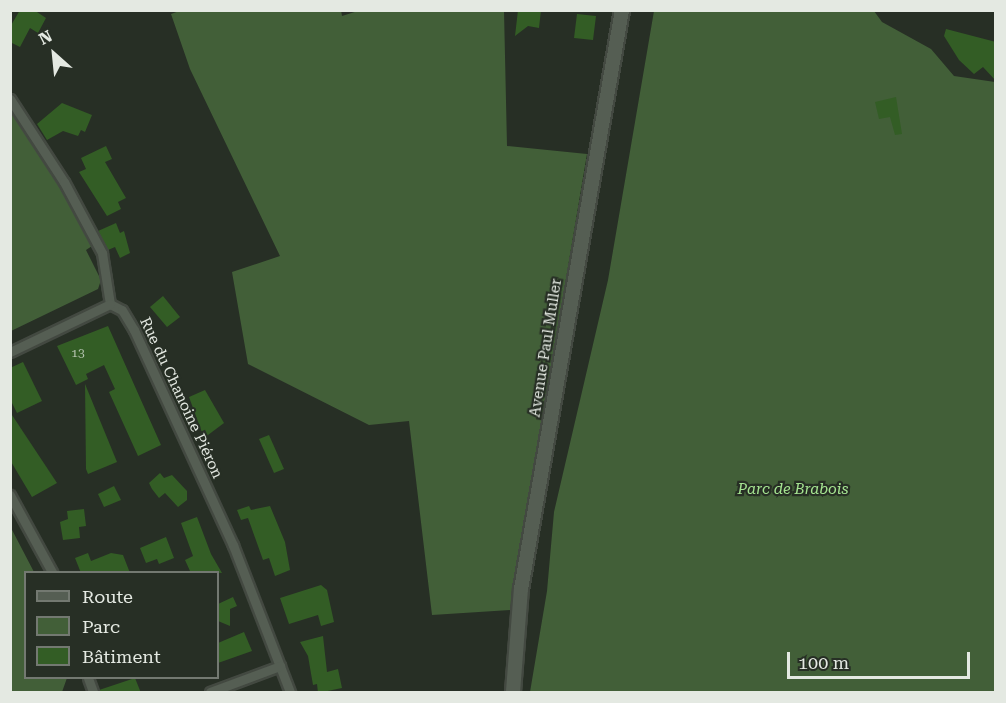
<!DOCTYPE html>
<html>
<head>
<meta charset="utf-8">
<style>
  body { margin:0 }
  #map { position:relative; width:1006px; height:703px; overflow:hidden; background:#272f25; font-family:"Roboto Serif",serif }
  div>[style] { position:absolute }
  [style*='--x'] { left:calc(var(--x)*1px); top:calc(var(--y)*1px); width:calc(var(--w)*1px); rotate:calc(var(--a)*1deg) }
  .green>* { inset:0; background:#425f38 }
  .building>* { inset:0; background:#335d25 }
  .roads { filter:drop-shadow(2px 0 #434941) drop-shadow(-2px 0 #434941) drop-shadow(0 2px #434941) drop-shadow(0 -2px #434941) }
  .minor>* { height:9px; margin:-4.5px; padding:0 4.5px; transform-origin:4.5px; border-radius:4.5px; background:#555e53 }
  .secondary>* { height:14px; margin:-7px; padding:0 7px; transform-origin:7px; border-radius:7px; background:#555e53 }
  span { translate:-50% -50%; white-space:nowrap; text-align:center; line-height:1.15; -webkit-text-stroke:4.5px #272f25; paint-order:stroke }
  .number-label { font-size:12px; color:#b8c6b3 }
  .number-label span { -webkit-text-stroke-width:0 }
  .street-label { font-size:15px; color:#e4e9e2 }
  .park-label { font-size:15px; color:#a5e491; font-style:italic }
  .frame { position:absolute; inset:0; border:12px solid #e4e9e2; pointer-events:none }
  .legend { position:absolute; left:24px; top:571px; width:195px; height:108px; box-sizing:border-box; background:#272f25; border:2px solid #737971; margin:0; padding:8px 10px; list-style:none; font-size:18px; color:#e4e9e2 }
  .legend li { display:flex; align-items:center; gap:12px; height:30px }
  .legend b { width:30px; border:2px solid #737971 }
  .north { position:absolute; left:24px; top:24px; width:60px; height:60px; -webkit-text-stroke:4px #272f25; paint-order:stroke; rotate:333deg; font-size:16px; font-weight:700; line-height:24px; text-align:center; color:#e4e9e2 }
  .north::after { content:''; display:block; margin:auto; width:21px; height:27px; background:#e4e9e2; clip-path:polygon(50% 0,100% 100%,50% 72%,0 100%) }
  .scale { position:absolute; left:787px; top:652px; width:183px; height:27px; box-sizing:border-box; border:3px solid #e4e9e2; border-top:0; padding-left:8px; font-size:18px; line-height:21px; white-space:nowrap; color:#e4e9e2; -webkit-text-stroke:4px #272f25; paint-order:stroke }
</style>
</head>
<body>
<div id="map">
  <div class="green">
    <i style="clip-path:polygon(182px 10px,341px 10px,342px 16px,361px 10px,504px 11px,507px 146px,587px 154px,510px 610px,432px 615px,409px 421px,369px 425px,248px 364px,232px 272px,280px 256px,190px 69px,171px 14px)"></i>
    <i style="clip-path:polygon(654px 11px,874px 11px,882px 22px,931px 49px,954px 76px,995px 82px,995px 692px,530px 692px,547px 591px,554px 512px,608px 280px)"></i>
    <i style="clip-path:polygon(11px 107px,95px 244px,86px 250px,101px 280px,98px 289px,11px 331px)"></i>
    <i style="clip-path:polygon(10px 526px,34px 572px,26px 572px,26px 678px,67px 678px,62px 692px,11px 692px)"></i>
  </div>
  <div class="building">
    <i style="clip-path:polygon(20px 10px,34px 10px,46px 18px,38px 33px,30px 28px,20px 47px,10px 42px,10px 27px)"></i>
    <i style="clip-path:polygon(518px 10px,541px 10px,539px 28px,528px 26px,515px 36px)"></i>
    <i style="clip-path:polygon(577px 14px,596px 16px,593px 40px,574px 38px)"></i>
    <i style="clip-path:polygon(946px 29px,996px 42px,996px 81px,983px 67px,974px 74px,959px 60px,944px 36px)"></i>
    <i style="clip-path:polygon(896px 97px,902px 134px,895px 135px,890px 117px,879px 119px,875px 102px)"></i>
    <i style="clip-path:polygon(62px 103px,92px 115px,85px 132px,81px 130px,78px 136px,63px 131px,47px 140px,37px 124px)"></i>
    <i style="clip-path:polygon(106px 146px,112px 159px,105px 162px,126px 198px,118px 202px,121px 209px,107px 216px,79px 172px,86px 169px,81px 158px)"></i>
    <i style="clip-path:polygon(116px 223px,120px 233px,124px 231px,130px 253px,120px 258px,115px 247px,108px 250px,98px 231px)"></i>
    <i style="clip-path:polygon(163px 296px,180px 317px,167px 327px,150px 307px)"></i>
    <i style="clip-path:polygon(108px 326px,161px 445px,138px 456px,109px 392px,115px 389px,104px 365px,86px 374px,88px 379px,76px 385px,57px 346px)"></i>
    <i style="clip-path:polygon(23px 362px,42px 401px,17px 413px,10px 399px,10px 368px)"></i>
    <i style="clip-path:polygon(85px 384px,117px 462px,88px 474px,86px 469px)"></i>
    <i style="clip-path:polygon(205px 390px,224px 423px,204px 438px,189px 397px)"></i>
    <i style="clip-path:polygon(10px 412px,57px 483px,32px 497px,10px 460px)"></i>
    <i style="clip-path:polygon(269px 435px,284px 469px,274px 473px,259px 439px)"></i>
    <i style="clip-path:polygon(160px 473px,164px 478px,172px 475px,187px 491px,187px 500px,178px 507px,165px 493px,159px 498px,152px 489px,149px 483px)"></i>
    <i style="clip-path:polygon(114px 486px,121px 500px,104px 507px,98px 494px)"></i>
    <i style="clip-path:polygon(249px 506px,251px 510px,270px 506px,285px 542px,290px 570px,275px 576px,269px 558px,263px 560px,248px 518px,241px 520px,237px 510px)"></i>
    <i style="clip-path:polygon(84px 509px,86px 526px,79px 527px,80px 538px,63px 540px,60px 522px,68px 519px,67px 511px)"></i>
    <i style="clip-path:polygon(197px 517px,211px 554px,222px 573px,190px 571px,185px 560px,193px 556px,181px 523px)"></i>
    <i style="clip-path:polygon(166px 537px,174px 558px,159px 564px,157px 559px,146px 563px,140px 548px)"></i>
    <i style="clip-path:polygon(88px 553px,91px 561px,111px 553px,123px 555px,130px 573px,81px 573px,75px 558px)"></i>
    <i style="clip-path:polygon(321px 585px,327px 590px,334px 622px,321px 626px,318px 615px,289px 624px,280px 598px)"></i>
    <i style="clip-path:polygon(233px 597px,237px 606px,230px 609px,230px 626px,218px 621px,218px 604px)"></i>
    <i style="clip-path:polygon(244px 632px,252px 651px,218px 663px,218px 643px)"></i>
    <i style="clip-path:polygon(323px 636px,327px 672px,338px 669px,342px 688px,318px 693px,317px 684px,313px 685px,308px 656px,300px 642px)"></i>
    <i style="clip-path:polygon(135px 678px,141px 693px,100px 693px,99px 690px)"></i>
  </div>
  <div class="roads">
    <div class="minor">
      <i style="--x:10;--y:99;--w:99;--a:57"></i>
      <i style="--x:64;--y:182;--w:81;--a:61.8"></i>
      <i style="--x:102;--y:253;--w:52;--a:81.1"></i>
      <i style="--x:110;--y:304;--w:13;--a:27"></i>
      <i style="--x:122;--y:310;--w:23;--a:59"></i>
      <i style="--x:134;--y:330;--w:237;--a:65.3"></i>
      <i style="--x:233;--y:545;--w:158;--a:68.8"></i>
      <i style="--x:10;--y:352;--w:111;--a:-25.6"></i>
      <i style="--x:10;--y:495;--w:88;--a:61.4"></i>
      <i style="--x:88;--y:678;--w:15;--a:70"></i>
      <i style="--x:210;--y:692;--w:75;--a:-20.4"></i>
    </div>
    <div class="secondary">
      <i style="--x:513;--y:692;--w:103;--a:-85.6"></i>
      <i style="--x:521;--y:589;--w:588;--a:-80.1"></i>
    </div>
  </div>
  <div class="number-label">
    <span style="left:78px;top:354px">13</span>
  </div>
  <div class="street-label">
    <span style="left:546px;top:348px;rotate:-81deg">Avenue Paul Muller</span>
    <span style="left:181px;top:398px;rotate:65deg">Rue du Chanoine Piéron</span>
  </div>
  <div class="park-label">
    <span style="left:793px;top:490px">Parc de Brabois</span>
  </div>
  <div class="frame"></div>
  <ul class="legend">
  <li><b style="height:8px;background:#555e53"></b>Route</li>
  <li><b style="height:16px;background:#425f38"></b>Parc</li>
  <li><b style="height:16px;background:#335d25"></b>Bâtiment</li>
  </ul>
  <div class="north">N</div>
  <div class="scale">100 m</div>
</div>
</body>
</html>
